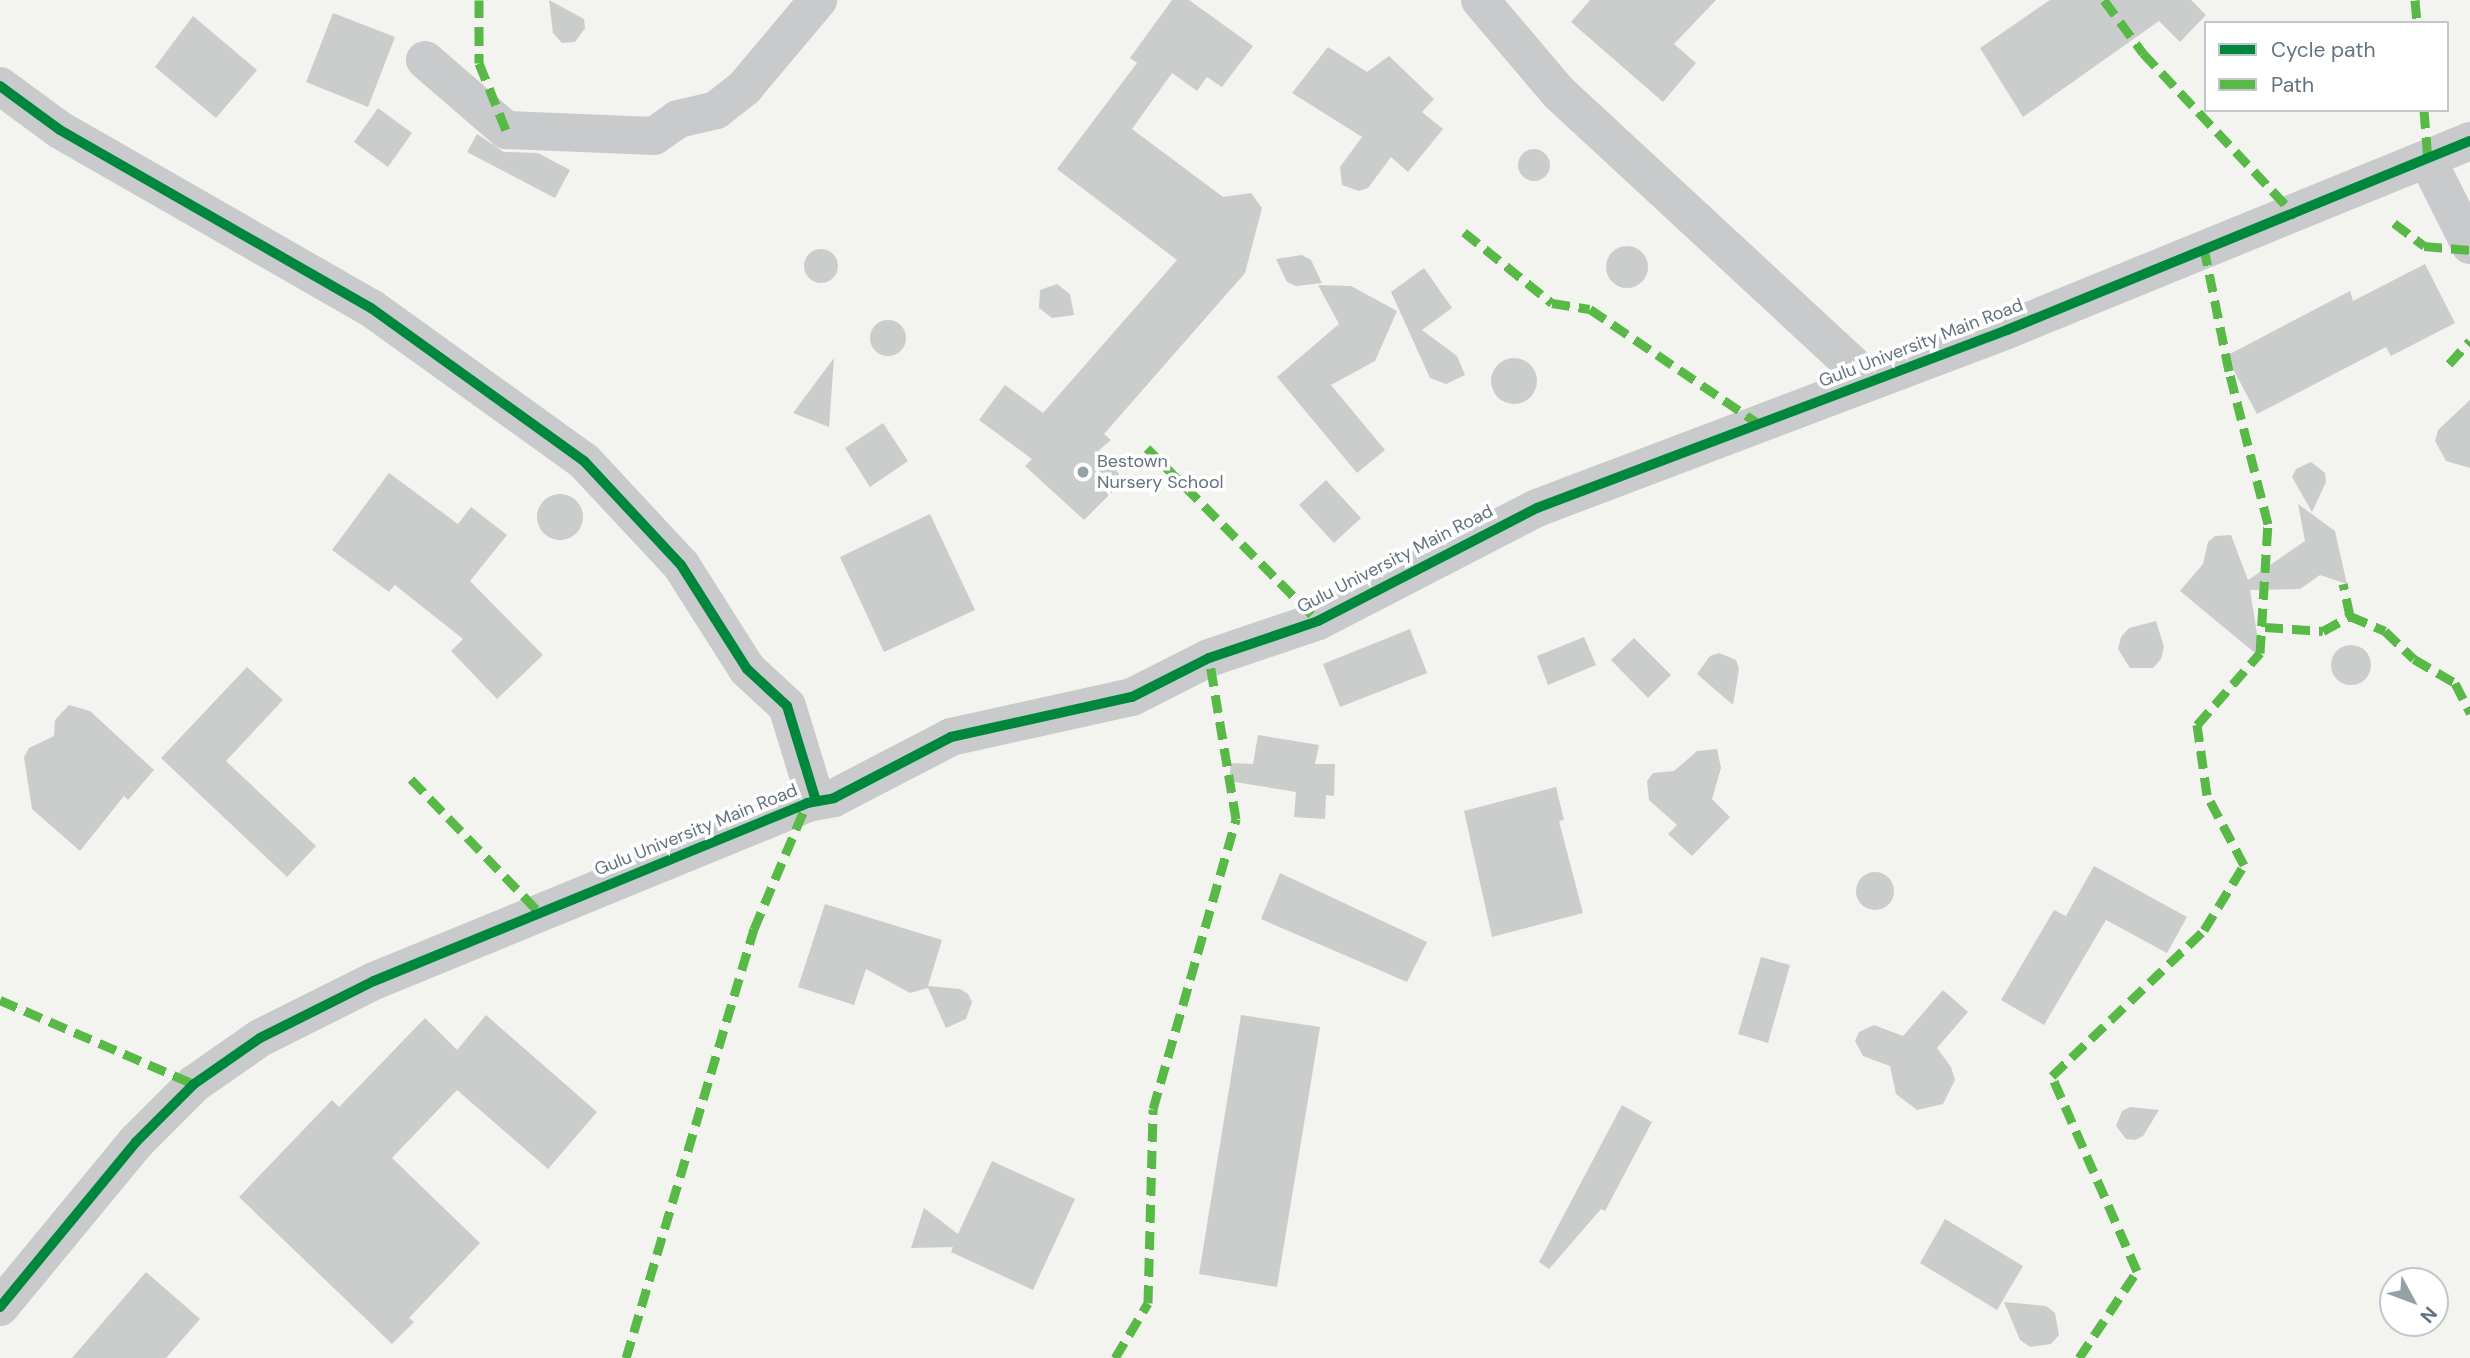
<!DOCTYPE html>
<html>
<head>
<meta charset="utf-8">
<style>
  body { margin:0 }
  #map { position:relative; width:2470px; height:1358px; overflow:hidden; background:#f3f3f0; font-family:"DM Sans",sans-serif }
  div>[style] { position:absolute }
  [style*='--x'] { left:calc(var(--x)*1px); top:calc(var(--y)*1px); width:calc(var(--w)*1px); rotate:calc(var(--a)*1deg) }
  .building>* { inset:0; background:#cbcdcd }
  .round { border-radius:50% }
  .minor>* { height:38px; margin:-19px; padding:0 19px; transform-origin:19px; border-radius:19px; background:#c8cacb }
  .quiet>* { height:9px; margin-top:-4.5px; transform-origin:0; background:repeating-linear-gradient(90deg,#58b947 0 18px,transparent 0 27px) }
  .cycleway>* { height:10px; margin:-5px; padding:0 5px; transform-origin:5px; border-radius:5px; background:#00873e }
  .dots>* { width:19px; height:19px; translate:-50% -50%; box-sizing:border-box; border:4px solid #fff; border-radius:50% }
  span { translate:-50% -50%; white-space:nowrap; text-align:center; line-height:1.15; -webkit-text-stroke:7px #fff; paint-order:stroke }
  .street-label { font-size:18px; color:#637380 }
  .poi-label { font-size:18px; color:#637380 }
  .left { translate:0 -50%; text-align:left }
  .legend { position:absolute; left:2204px; top:21px; width:245px; height:91px; box-sizing:border-box; background:#fff; border:2px solid #c1c7cc; margin:0; padding:9px 12px; list-style:none; font-size:21px; color:#637380 }
  .legend li { display:flex; align-items:center; gap:14px; height:35px }
  .legend b { width:35px; border:2px solid #c1c7cc }
  .north { position:absolute; left:2379px; top:1267px; width:70px; height:70px; box-sizing:border-box; background:#fff; border:2px solid #c1c7cc; border-radius:50%; rotate:131deg; font-size:19px; font-weight:700; line-height:28px; text-align:center; color:#637380 }
  .north::after { content:''; display:block; margin:auto; width:24px; height:32px; background:#95a0a7; clip-path:polygon(50% 0,100% 100%,50% 72%,0 100%) }
</style>
</head>
<body>
<div id="map">
  <div class="building">
    <i style="clip-path:polygon(549px 0,584px 19px,585px 28px,575px 42px,562px 43px,553px 33px)"></i>
    <i style="clip-path:polygon(1172px 0,1189px 0,1253px 46px,1222px 87px,1207px 77px,1197px 91px,1172px 73px,1132px 129px,1223px 197px,1251px 193px,1262px 208px,1245px 273px,1104px 434px,1111px 440px,1099px 450px,1124px 480px,1084px 520px,1025px 466px,1032px 459px,979px 420px,1005px 385px,1043px 413px,1177px 260px,1057px 169px,1137px 63px,1130px 58px)"></i>
    <i style="clip-path:polygon(1590px 0,1716px 0,1674px 44px,1696px 63px,1663px 102px,1571px 22px)"></i>
    <i style="clip-path:polygon(2050px 0,2191px 0,2206px 15px,2180px 42px,2159px 21px,2023px 117px,1980px 48px)"></i>
    <i style="clip-path:polygon(333px 13px,395px 37px,368px 107px,306px 82px)"></i>
    <i style="clip-path:polygon(193px 16px,257px 70px,216px 118px,155px 67px)"></i>
    <i style="clip-path:polygon(1328px 47px,1367px 72px,1389px 56px,1434px 99px,1422px 112px,1443px 129px,1408px 172px,1391px 157px,1368px 188px,1359px 191px,1342px 185px,1340px 167px,1362px 137px,1292px 93px)"></i>
    <i style="clip-path:polygon(378px 108px,412px 133px,388px 167px,354px 142px)"></i>
    <i style="clip-path:polygon(477px 134px,504px 152px,538px 153px,570px 170px,555px 198px,467px 152px)"></i>
    <i class="round" style="left:1518px;top:149px;width:32px;height:32px"></i>
    <i class="round" style="left:1606px;top:246px;width:42px;height:42px"></i>
    <i class="round" style="left:804px;top:249px;width:34px;height:34px"></i>
    <i style="clip-path:polygon(1302px 255px,1311px 260px,1322px 283px,1296px 286px,1287px 282px,1276px 259px)"></i>
    <i style="clip-path:polygon(2425px 264px,2455px 323px,2391px 356px,2386px 347px,2257px 414px,2226px 356px,2350px 291px,2353px 301px)"></i>
    <i style="clip-path:polygon(1424px 268px,1452px 308px,1422px 330px,1457px 356px,1465px 375px,1446px 384px,1430px 378px,1391px 292px)"></i>
    <i style="clip-path:polygon(1057px 284px,1070px 294px,1074px 315px,1052px 318px,1039px 308px,1040px 290px)"></i>
    <i style="clip-path:polygon(1318px 285px,1351px 286px,1397px 311px,1375px 361px,1331px 385px,1385px 450px,1357px 473px,1277px 377px,1339px 324px)"></i>
    <i class="round" style="left:870px;top:320px;width:36px;height:36px"></i>
    <i style="clip-path:polygon(834px 358px,829px 427px,793px 413px)"></i>
    <i class="round" style="left:1491px;top:358px;width:46px;height:46px"></i>
    <i style="clip-path:polygon(2470px 400px,2470px 468px,2446px 461px,2435px 441px,2438px 430px)"></i>
    <i style="clip-path:polygon(883px 423px,908px 461px,870px 487px,845px 448px)"></i>
    <i style="clip-path:polygon(2311px 462px,2325px 473px,2326px 482px,2312px 512px,2292px 477px,2296px 469px)"></i>
    <i style="clip-path:polygon(389px 473px,458px 524px,471px 507px,507px 535px,470px 581px,543px 655px,497px 699px,451px 651px,463px 639px,395px 585px,389px 592px,332px 550px)"></i>
    <i style="clip-path:polygon(1326px 480px,1361px 518px,1334px 543px,1299px 505px)"></i>
    <i class="round" style="left:537px;top:494px;width:46px;height:46px"></i>
    <i style="clip-path:polygon(2298px 504px,2335px 531px,2347px 584px,2320px 575px,2300px 589px,2250px 590px,2261px 658px,2180px 591px,2203px 564px,2208px 542px,2215px 536px,2231px 535px,2248px 580px,2305px 541px)"></i>
    <i style="clip-path:polygon(930px 514px,975px 610px,884px 652px,840px 557px)"></i>
    <i style="clip-path:polygon(2156px 621px,2164px 647px,2161px 659px,2153px 668px,2130px 668px,2118px 649px,2121px 637px,2129px 628px)"></i>
    <i style="clip-path:polygon(1410px 629px,1427px 673px,1340px 707px,1323px 664px)"></i>
    <i style="clip-path:polygon(1584px 637px,1596px 665px,1548px 685px,1537px 656px)"></i>
    <i style="clip-path:polygon(1634px 638px,1671px 675px,1648px 698px,1611px 660px)"></i>
    <i class="round" style="left:2331px;top:645px;width:40px;height:40px"></i>
    <i style="clip-path:polygon(1719px 653px,1736px 660px,1739px 669px,1733px 705px,1697px 674px,1710px 656px)"></i>
    <i style="clip-path:polygon(247px 667px,283px 700px,226px 761px,316px 846px,287px 877px,161px 758px)"></i>
    <i style="clip-path:polygon(69px 705px,90px 711px,154px 770px,128px 800px,124px 796px,80px 851px,32px 809px,24px 757px,29px 748px,54px 736px,55px 720px)"></i>
    <i style="clip-path:polygon(1258px 735px,1319px 745px,1315px 764px,1335px 764px,1334px 796px,1326px 795px,1325px 819px,1294px 817px,1296px 792px,1229px 781px,1231px 763px,1253px 764px)"></i>
    <i style="clip-path:polygon(1717px 749px,1721px 768px,1712px 799px,1730px 817px,1692px 856px,1668px 834px,1677px 825px,1649px 800px,1647px 781px,1653px 773px,1674px 771px,1697px 751px)"></i>
    <i style="clip-path:polygon(1556px 787px,1564px 820px,1559px 821px,1583px 913px,1492px 937px,1464px 811px)"></i>
    <i style="clip-path:polygon(2094px 866px,2187px 917px,2167px 953px,2106px 920px,2044px 1025px,2001px 1000px,2054px 910px,2066px 916px)"></i>
    <i class="round" style="left:1856px;top:872px;width:38px;height:38px"></i>
    <i style="clip-path:polygon(1280px 873px,1427px 942px,1407px 982px,1261px 919px)"></i>
    <i style="clip-path:polygon(825px 904px,942px 940px,928px 986px,960px 989px,968px 994px,972px 1002px,966px 1019px,946px 1028px,928px 988px,910px 993px,866px 969px,854px 1005px,798px 987px)"></i>
    <i style="clip-path:polygon(1761px 957px,1790px 965px,1768px 1043px,1738px 1034px)"></i>
    <i style="clip-path:polygon(1943px 990px,1968px 1012px,1937px 1048px,1951px 1067px,1955px 1080px,1943px 1104px,1917px 1110px,1896px 1094px,1890px 1066px,1863px 1056px,1855px 1041px,1859px 1032px,1874px 1025px,1903px 1036px)"></i>
    <i style="clip-path:polygon(486px 1015px,597px 1112px,548px 1169px,457px 1090px,392px 1158px,480px 1243px,409px 1318px,414px 1322px,392px 1344px,239px 1197px,332px 1100px,339px 1107px,425px 1018px,457px 1050px)"></i>
    <i style="clip-path:polygon(1241px 1015px,1320px 1027px,1277px 1287px,1199px 1274px)"></i>
    <i style="clip-path:polygon(1622px 1105px,1652px 1122px,1605px 1211px,1601px 1209px,1549px 1269px,1539px 1262px)"></i>
    <i style="clip-path:polygon(2130px 1107px,2159px 1110px,2143px 1136px,2135px 1140px,2126px 1139px,2116px 1126px,2122px 1111px)"></i>
    <i style="clip-path:polygon(992px 1161px,1075px 1199px,1033px 1290px,951px 1252px,953px 1247px,911px 1248px,924px 1208px,958px 1234px)"></i>
    <i style="clip-path:polygon(1945px 1219px,2023px 1266px,1997px 1310px,1920px 1263px)"></i>
    <i style="clip-path:polygon(146px 1272px,200px 1319px,166px 1358px,72px 1358px)"></i>
    <i style="clip-path:polygon(2004px 1302px,2046px 1306px,2055px 1313px,2059px 1335px,2051px 1344px,2030px 1347px,2020px 1340px)"></i>
  </div>
  <div class="minor">
    <i style="--x:1480;--y:0;--w:122;--a:49.7"></i>
    <i style="--x:1559;--y:93;--w:422;--a:42.8"></i>
    <i style="--x:425;--y:60;--w:107;--a:40.8"></i>
    <i style="--x:506;--y:130;--w:148;--a:2.3"></i>
    <i style="--x:654;--y:136;--w:29;--a:-35"></i>
    <i style="--x:678;--y:119;--w:39;--a:-13"></i>
    <i style="--x:716;--y:110;--w:37;--a:-38"></i>
    <i style="--x:745;--y:87;--w:114;--a:-50"></i>
    <i style="--x:0;--y:86;--w:74;--a:36.3"></i>
    <i style="--x:60;--y:130;--w:358;--a:29.8"></i>
    <i style="--x:371;--y:308;--w:262;--a:35.7"></i>
    <i style="--x:584;--y:461;--w:142;--a:47"></i>
    <i style="--x:681;--y:565;--w:123;--a:57.6"></i>
    <i style="--x:747;--y:669;--w:54;--a:42.8"></i>
    <i style="--x:787;--y:706;--w:99;--a:73"></i>
    <i style="--x:2428;--y:161;--w:94;--a:63.4"></i>
    <i style="--x:0;--y:1307;--w:214;--a:-50.5"></i>
    <i style="--x:136;--y:1142;--w:82;--a:-45"></i>
    <i style="--x:194;--y:1084;--w:80;--a:-34.9"></i>
    <i style="--x:260;--y:1038;--w:127;--a:-26.6"></i>
    <i style="--x:374;--y:981;--w:468;--a:-22.3"></i>
    <i style="--x:807;--y:803;--w:27;--a:-10"></i>
    <i style="--x:834;--y:798;--w:132;--a:-27.5"></i>
    <i style="--x:951;--y:737;--w:185;--a:-12.5"></i>
    <i style="--x:1132;--y:697;--w:86;--a:-26.9"></i>
    <i style="--x:1209;--y:658;--w:115;--a:-18.7"></i>
    <i style="--x:1318;--y:621;--w:246;--a:-27.3"></i>
    <i style="--x:1537;--y:508;--w:503;--a:-20.74"></i>
    <i style="--x:2007;--y:330;--w:500;--a:-22.21"></i>
  </div>
  <div class="quiet">
    <i style="--x:479;--y:0;--w:63;--a:90"></i>
    <i style="--x:479;--y:63;--w:72;--a:68.1"></i>
    <i style="--x:2104;--y:0;--w:66;--a:53.7"></i>
    <i style="--x:2143;--y:53;--w:224;--a:46.8"></i>
    <i style="--x:2415;--y:0;--w:23;--a:85"></i>
    <i style="--x:2424;--y:110;--w:51;--a:85.5"></i>
    <i style="--x:2394;--y:223;--w:38;--a:37"></i>
    <i style="--x:2424;--y:246;--w:46;--a:5"></i>
    <i style="--x:1464;--y:232;--w:113;--a:38.9"></i>
    <i style="--x:1552;--y:303;--w:38;--a:9"></i>
    <i style="--x:1590;--y:309;--w:203;--a:34.2"></i>
    <i style="--x:2449;--y:364;--w:31;--a:-48"></i>
    <i style="--x:1147;--y:448;--w:243;--a:45.3"></i>
    <i style="--x:2350;--y:616;--w:38;--a:23"></i>
    <i style="--x:2385;--y:631;--w:40;--a:44"></i>
    <i style="--x:2414;--y:659;--w:48;--a:30.3"></i>
    <i style="--x:2455;--y:683;--w:34;--a:63"></i>
    <i style="--x:2265;--y:627;--w:58;--a:3.9"></i>
    <i style="--x:2323;--y:631;--w:31;--a:-29"></i>
    <i style="--x:2350;--y:616;--w:33;--a:-102"></i>
    <i style="--x:411;--y:779;--w:186;--a:46.1"></i>
    <i style="--x:0;--y:1000;--w:211;--a:23.4"></i>
    <i style="--x:626;--y:1358;--w:448;--a:-73.4"></i>
    <i style="--x:754;--y:929;--w:137;--a:-67.2"></i>
    <i style="--x:1115;--y:1358;--w:64;--a:-59"></i>
    <i style="--x:1148;--y:1303;--w:194;--a:-88.5"></i>
    <i style="--x:1153;--y:1109;--w:302;--a:-74"></i>
    <i style="--x:1236;--y:819;--w:163;--a:-99.5"></i>
    <i style="--x:2079;--y:1358;--w:105;--a:-56.3"></i>
    <i style="--x:2137;--y:1271;--w:213;--a:-113.6"></i>
    <i style="--x:2052;--y:1076;--w:211;--a:-43.8"></i>
    <i style="--x:2204;--y:930;--w:76;--a:-58.4"></i>
    <i style="--x:2244;--y:865;--w:79;--a:-117.9"></i>
    <i style="--x:2207;--y:795;--w:71;--a:-98.1"></i>
    <i style="--x:2197;--y:725;--w:96;--a:-48.8"></i>
    <i style="--x:2260;--y:653;--w:129;--a:-86.5"></i>
    <i style="--x:2268;--y:524;--w:158;--a:-104.3"></i>
    <i style="--x:2229;--y:371;--w:126;--a:-101.5"></i>
  </div>
  <div class="cycleway">
    <i style="--x:0;--y:86;--w:74;--a:36.3"></i>
    <i style="--x:60;--y:130;--w:358;--a:29.8"></i>
    <i style="--x:371;--y:308;--w:262;--a:35.7"></i>
    <i style="--x:584;--y:461;--w:142;--a:47"></i>
    <i style="--x:681;--y:565;--w:123;--a:57.6"></i>
    <i style="--x:747;--y:669;--w:54;--a:42.8"></i>
    <i style="--x:787;--y:706;--w:99;--a:73"></i>
    <i style="--x:0;--y:1307;--w:214;--a:-50.5"></i>
    <i style="--x:136;--y:1142;--w:82;--a:-45"></i>
    <i style="--x:194;--y:1084;--w:80;--a:-34.9"></i>
    <i style="--x:260;--y:1038;--w:127;--a:-26.6"></i>
    <i style="--x:374;--y:981;--w:468;--a:-22.3"></i>
    <i style="--x:807;--y:803;--w:27;--a:-10"></i>
    <i style="--x:834;--y:798;--w:132;--a:-27.5"></i>
    <i style="--x:951;--y:737;--w:185;--a:-12.5"></i>
    <i style="--x:1132;--y:697;--w:86;--a:-26.9"></i>
    <i style="--x:1209;--y:658;--w:115;--a:-18.7"></i>
    <i style="--x:1318;--y:621;--w:246;--a:-27.3"></i>
    <i style="--x:1537;--y:508;--w:503;--a:-20.74"></i>
    <i style="--x:2007;--y:330;--w:500;--a:-22.21"></i>
  </div>
  <div class="dots">
    <i style="left:1083px;top:472px;background:#95a0a7"></i>
  </div>
  <div class="street-label">
    <span style="left:1921px;top:343px;rotate:-21deg">Gulu University Main Road</span>
    <span style="left:1395px;top:559px;rotate:-27deg">Gulu University Main Road</span>
    <span style="left:696px;top:830px;rotate:-22deg">Gulu University Main Road</span>
  </div>
  <div class="poi-label">
    <span class="left" style="left:1097px;top:472px">Bestown<br>Nursery School</span>
  </div>
  <ul class="legend">
  <li><b style="height:9px;background:#00873e"></b>Cycle path</li>
  <li><b style="height:9px;background:#58b947"></b>Path</li>
  </ul>
  <div class="north">N</div>
</div>
</body>
</html>
